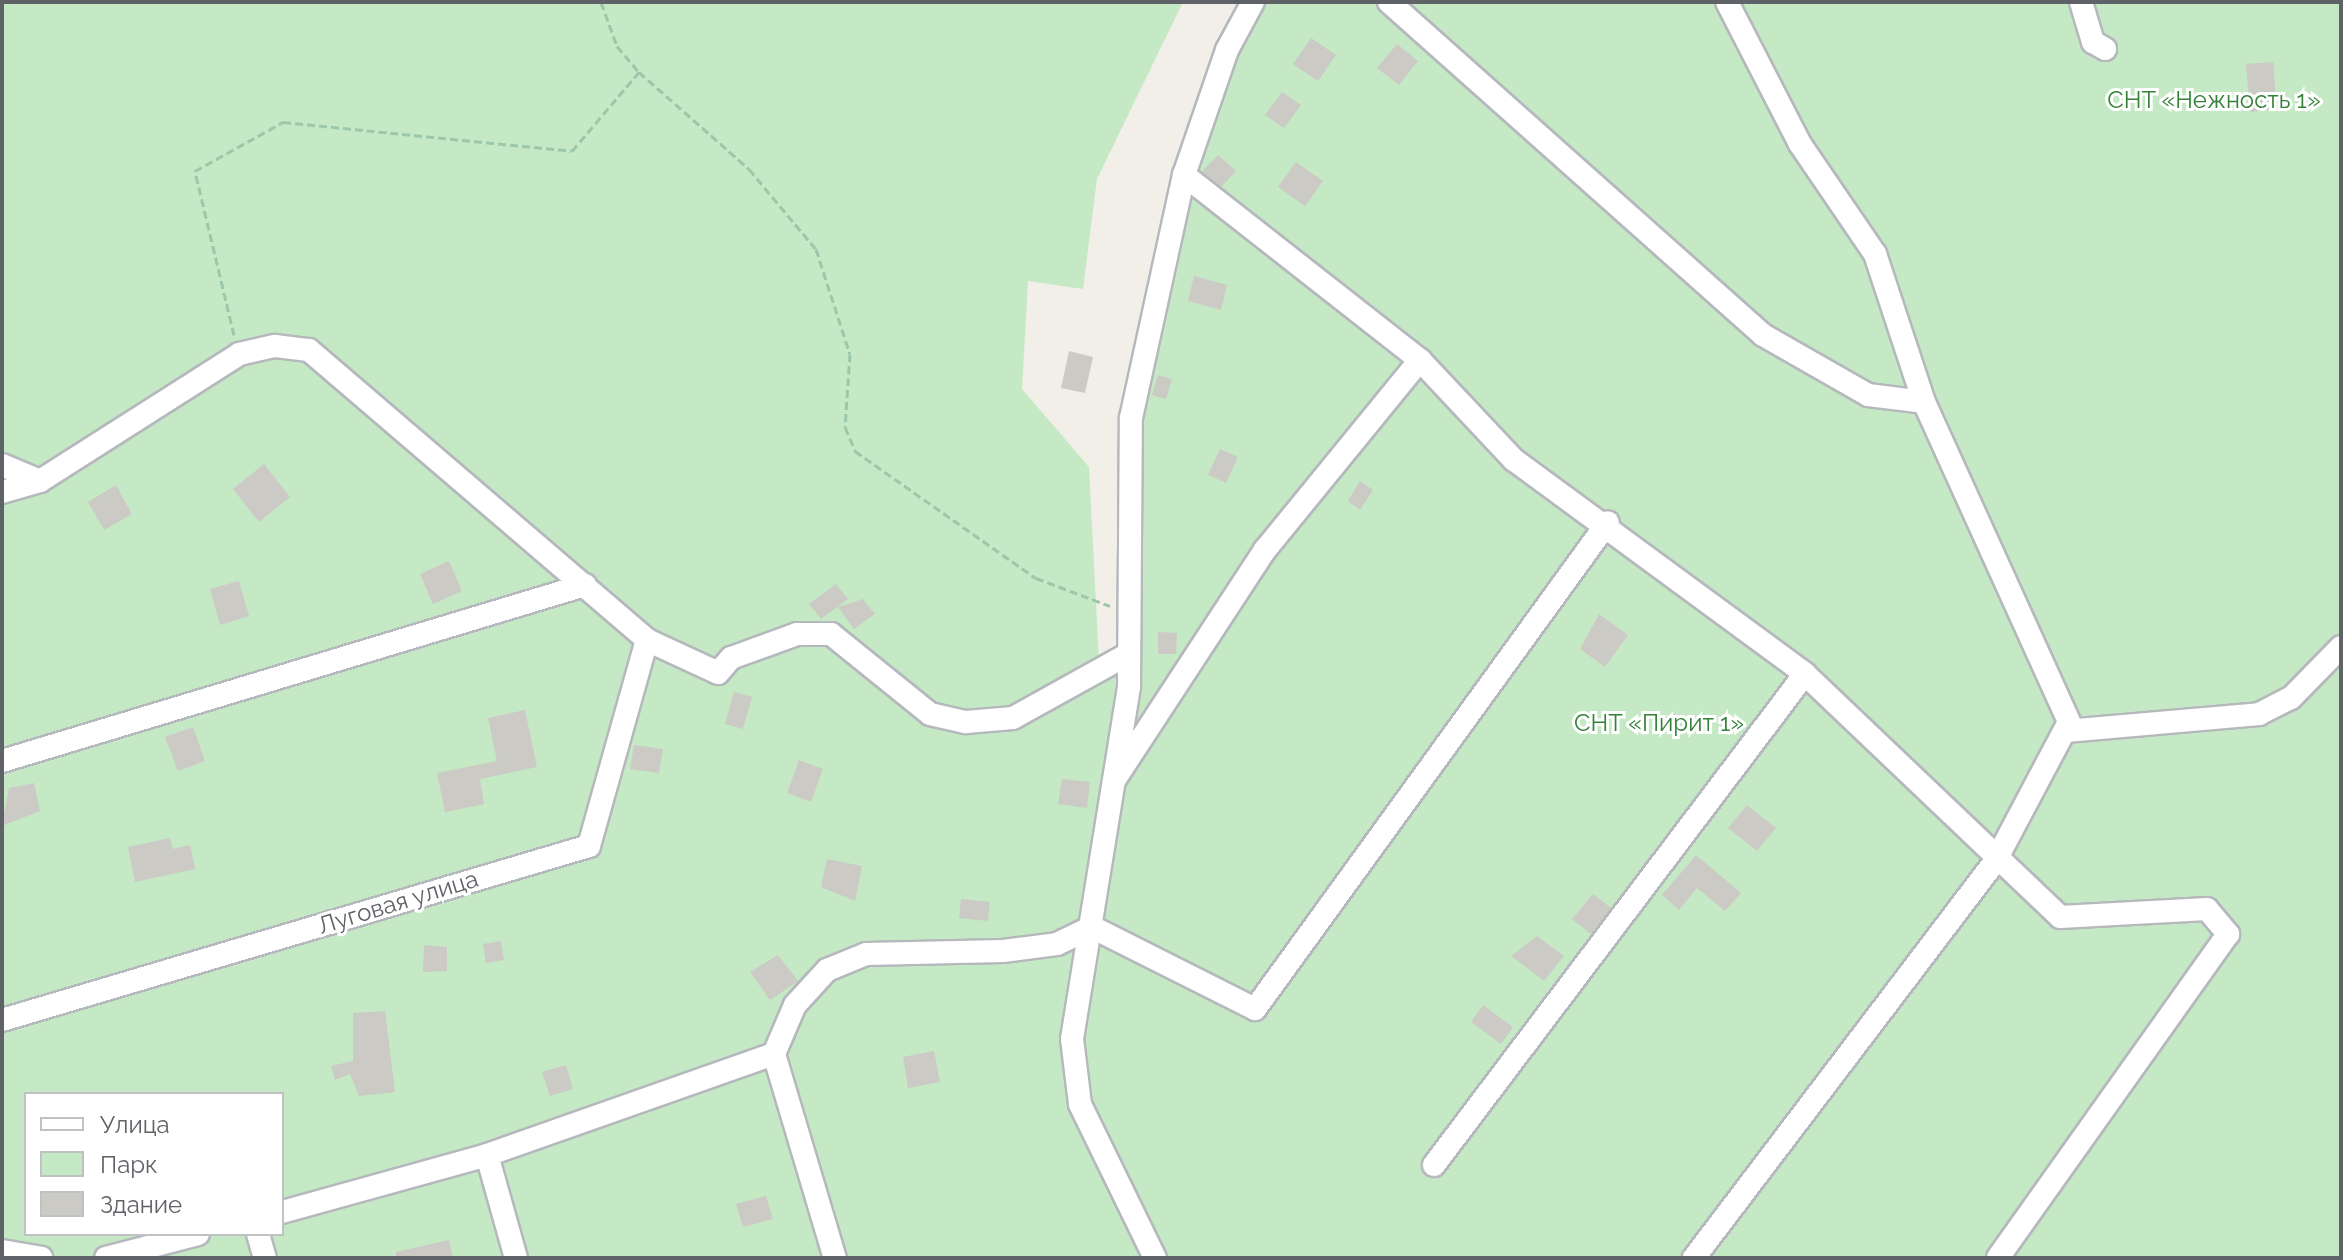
<!DOCTYPE html>
<html>
<head>
<meta charset="utf-8">
<style>
  body { margin:0 }
  #map { position:relative; width:2343px; height:1260px; overflow:hidden; background:#f1efe8; font-family:Raleway,sans-serif }
  div>[style] { position:absolute }
  [style*='--x'] { left:calc(var(--x)*1px); top:calc(var(--y)*1px); width:calc(var(--w)*1px); rotate:calc(var(--a)*1deg) }
  .green>* { inset:0; background:#c5e8c5 }
  .building>* { inset:0; background:#cccac5 }
  .path>* { height:3px; margin-top:-1.5px; transform-origin:0; background:repeating-linear-gradient(90deg,#9cc7a9 0 8px,transparent 0 12px) }
  .roads { filter:drop-shadow(2px 0 #b5b8bc) drop-shadow(-2px 0 #b5b8bc) drop-shadow(0 2px #b5b8bc) drop-shadow(0 -2px #b5b8bc) }
  .minor>* { height:22px; margin:-11px; padding:0 11px; transform-origin:11px; border-radius:11px; background:#fff }
  span { translate:-50% -50%; white-space:nowrap; text-align:center; line-height:1.15; -webkit-text-stroke:6px #fff; paint-order:stroke }
  .park-label { font-size:24px; color:#348238 }
  .street-label { font-size:24px; color:#5f6368 }
  .frame { position:absolute; inset:0; border:4px solid #5f6368; pointer-events:none }
  .legend { position:absolute; left:24px; top:1092px; width:260px; height:144px; box-sizing:border-box; background:#fff; border:2px solid #bfc1c3; margin:0; padding:10px 14px; list-style:none; font-size:24px; color:#5f6368 }
  .legend li { display:flex; align-items:center; gap:16px; height:40px }
  .legend b { width:40px; border:2px solid #bfc1c3 }
</style>
</head>
<body>
<div id="map">
  <div class="green">
    <i style="clip-path:polygon(evenodd,2px 2px,1183px 2px,1097px 179px,1083px 289px,1028px 281px,1022px 389px,1089px 467px,1099px 662px,1128px 656px,1135px 458px,1180px 200px,1234px 46px,1259px 2px,2341px 2px,2341px 1258px,2px 1258px,2px 2px,26px 1094px,282px 1094px,282px 1234px,26px 1234px,26px 1094px)"></i>
  </div>
  <div class="building">
    <i style="clip-path:polygon(1311px 38px,1336px 55px,1318px 81px,1293px 64px)"></i>
    <i style="clip-path:polygon(1397px 44px,1418px 61px,1399px 85px,1377px 68px)"></i>
    <i style="clip-path:polygon(2273px 62px,2277px 109px,2250px 112px,2246px 64px)"></i>
    <i style="clip-path:polygon(1282px 92px,1301px 105px,1284px 128px,1265px 115px)"></i>
    <i style="clip-path:polygon(1218px 155px,1236px 171px,1221px 187px,1202px 171px)"></i>
    <i style="clip-path:polygon(1296px 162px,1323px 181px,1305px 206px,1278px 187px)"></i>
    <i style="clip-path:polygon(1194px 276px,1227px 285px,1221px 310px,1188px 301px)"></i>
    <i style="clip-path:polygon(1069px 351px,1093px 357px,1085px 393px,1061px 388px)"></i>
    <i style="clip-path:polygon(1158px 375px,1172px 379px,1166px 399px,1152px 395px)"></i>
    <i style="clip-path:polygon(1220px 449px,1238px 457px,1226px 483px,1208px 475px)"></i>
    <i style="clip-path:polygon(264px 464px,290px 497px,259px 522px,233px 489px)"></i>
    <i style="clip-path:polygon(1360px 481px,1373px 490px,1360px 510px,1348px 501px)"></i>
    <i style="clip-path:polygon(116px 485px,132px 514px,104px 530px,88px 502px)"></i>
    <i style="clip-path:polygon(449px 561px,462px 591px,433px 604px,420px 574px)"></i>
    <i style="clip-path:polygon(239px 581px,249px 616px,220px 625px,210px 589px)"></i>
    <i style="clip-path:polygon(836px 584px,848px 599px,821px 619px,809px 604px)"></i>
    <i style="clip-path:polygon(863px 599px,875px 614px,854px 629px,838px 607px)"></i>
    <i style="clip-path:polygon(1599px 614px,1628px 635px,1605px 667px,1580px 649px)"></i>
    <i style="clip-path:polygon(1158px 632px,1177px 633px,1176px 654px,1158px 654px)"></i>
    <i style="clip-path:polygon(734px 692px,752px 697px,743px 729px,725px 724px)"></i>
    <i style="clip-path:polygon(525px 710px,537px 767px,480px 779px,484px 804px,445px 812px,437px 773px,497px 761px,488px 718px)"></i>
    <i style="clip-path:polygon(193px 727px,205px 761px,178px 771px,165px 737px)"></i>
    <i style="clip-path:polygon(634px 745px,663px 749px,659px 773px,630px 769px)"></i>
    <i style="clip-path:polygon(799px 760px,823px 769px,811px 802px,787px 793px)"></i>
    <i style="clip-path:polygon(1062px 779px,1090px 782px,1087px 808px,1058px 804px)"></i>
    <i style="clip-path:polygon(34px 783px,40px 811px,2px 826px,9px 788px)"></i>
    <i style="clip-path:polygon(1747px 805px,1776px 828px,1757px 851px,1728px 828px)"></i>
    <i style="clip-path:polygon(170px 838px,173px 849px,190px 845px,195px 869px,135px 882px,128px 847px)"></i>
    <i style="clip-path:polygon(1696px 855px,1741px 893px,1725px 911px,1697px 888px,1679px 910px,1662px 895px)"></i>
    <i style="clip-path:polygon(827px 859px,862px 866px,855px 901px,821px 887px)"></i>
    <i style="clip-path:polygon(1593px 894px,1611px 908px,1591px 934px,1572px 919px)"></i>
    <i style="clip-path:polygon(961px 899px,990px 902px,988px 921px,959px 918px)"></i>
    <i style="clip-path:polygon(1537px 936px,1564px 956px,1544px 981px,1511px 956px)"></i>
    <i style="clip-path:polygon(501px 941px,504px 960px,486px 963px,483px 944px)"></i>
    <i style="clip-path:polygon(424px 945px,447px 947px,447px 971px,423px 972px)"></i>
    <i style="clip-path:polygon(778px 955px,798px 981px,770px 1000px,750px 972px)"></i>
    <i style="clip-path:polygon(1483px 1005px,1513px 1027px,1501px 1044px,1471px 1022px)"></i>
    <i style="clip-path:polygon(385px 1011px,395px 1092px,359px 1096px,350px 1074px,335px 1080px,331px 1066px,353px 1061px,353px 1013px)"></i>
    <i style="clip-path:polygon(934px 1051px,940px 1082px,908px 1088px,903px 1057px)"></i>
    <i style="clip-path:polygon(566px 1065px,573px 1089px,550px 1096px,542px 1072px)"></i>
    <i style="clip-path:polygon(766px 1196px,773px 1219px,743px 1227px,736px 1204px)"></i>
    <i style="clip-path:polygon(449px 1240px,453px 1258px,396px 1258px,396px 1252px)"></i>
  </div>
  <div class="path">
    <i style="--x:601;--y:2;--w:47;--a:70"></i>
    <i style="--x:617;--y:46;--w:34;--a:50"></i>
    <i style="--x:639;--y:72;--w:147;--a:41.4"></i>
    <i style="--x:749;--y:169;--w:104;--a:50.1"></i>
    <i style="--x:816;--y:249;--w:110;--a:72.1"></i>
    <i style="--x:850;--y:354;--w:73;--a:93.9"></i>
    <i style="--x:845;--y:427;--w:26;--a:67"></i>
    <i style="--x:855;--y:451;--w:221;--a:35.1"></i>
    <i style="--x:1036;--y:578;--w:79;--a:20.7"></i>
    <i style="--x:234;--y:335;--w:169;--a:-103.4"></i>
    <i style="--x:195;--y:171;--w:101;--a:-29.1"></i>
    <i style="--x:283;--y:122;--w:290;--a:5.7"></i>
    <i style="--x:572;--y:151;--w:104;--a:-49.7"></i>
  </div>
  <div class="roads">
    <div class="minor">
      <i style="--x:1389;--y:2;--w:501;--a:41.68"></i>
      <i style="--x:1763;--y:335;--w:121;--a:29.7"></i>
      <i style="--x:1868;--y:395;--w:56;--a:7.1"></i>
      <i style="--x:1924;--y:402;--w:351;--a:65.6"></i>
      <i style="--x:2069;--y:722;--w:156;--a:117.9"></i>
      <i style="--x:1996;--y:860;--w:500;--a:127.2"></i>
      <i style="--x:1727;--y:2;--w:160;--a:62.8"></i>
      <i style="--x:1800;--y:144;--w:133;--a:55.7"></i>
      <i style="--x:1875;--y:254;--w:156;--a:71.7"></i>
      <i style="--x:2081;--y:2;--w:42;--a:73.3"></i>
      <i style="--x:2093;--y:42;--w:14;--a:30"></i>
      <i style="--x:1184;--y:175;--w:300;--a:38.1"></i>
      <i style="--x:1420;--y:360;--w:137;--a:46.8"></i>
      <i style="--x:1514;--y:460;--w:361;--a:36.3"></i>
      <i style="--x:1805;--y:674;--w:352;--a:43.6"></i>
      <i style="--x:2060;--y:917;--w:147;--a:-3.1"></i>
      <i style="--x:2207;--y:909;--w:33;--a:50"></i>
      <i style="--x:2228;--y:934;--w:397;--a:125.4"></i>
      <i style="--x:2;--y:465;--w:41;--a:22.8"></i>
      <i style="--x:2;--y:492;--w:40;--a:-16"></i>
      <i style="--x:40;--y:481;--w:236;--a:-32.5"></i>
      <i style="--x:239;--y:354;--w:37;--a:-13"></i>
      <i style="--x:275;--y:346;--w:34;--a:7"></i>
      <i style="--x:309;--y:350;--w:445;--a:40.6"></i>
      <i style="--x:647;--y:640;--w:78;--a:24.9"></i>
      <i style="--x:718;--y:673;--w:20;--a:-49"></i>
      <i style="--x:731;--y:658;--w:70;--a:-20"></i>
      <i style="--x:797;--y:634;--w:34;--a:0"></i>
      <i style="--x:831;--y:634;--w:127;--a:38.9"></i>
      <i style="--x:930;--y:714;--w:37;--a:13"></i>
      <i style="--x:966;--y:722;--w:47;--a:-4.9"></i>
      <i style="--x:1013;--y:718;--w:128;--a:-29"></i>
      <i style="--x:2066;--y:731;--w:194;--a:-5"></i>
      <i style="--x:2259;--y:714;--w:36;--a:-27"></i>
      <i style="--x:2291;--y:698;--w:71;--a:-45.6"></i>
      <i style="--x:2;--y:761;--w:609;--a:-16.8"></i>
      <i style="--x:1115;--y:779;--w:274;--a:-56.8"></i>
      <i style="--x:1265;--y:550;--w:245;--a:-50.8"></i>
      <i style="--x:2;--y:1020;--w:612;--a:-16.51"></i>
      <i style="--x:589;--y:846;--w:214;--a:-74.3"></i>
      <i style="--x:774;--y:1054;--w:213;--a:73.4"></i>
      <i style="--x:487;--y:1155;--w:107;--a:74.3"></i>
      <i style="--x:1434;--y:1165;--w:615;--a:-52.93"></i>
      <i style="--x:282;--y:1212;--w:213;--a:-15.5"></i>
      <i style="--x:487;--y:1155;--w:304;--a:-19.4"></i>
      <i style="--x:774;--y:1054;--w:53;--a:-66.8"></i>
      <i style="--x:795;--y:1005;--w:47;--a:-47.6"></i>
      <i style="--x:827;--y:970;--w:42;--a:-22.3"></i>
      <i style="--x:866;--y:954;--w:137;--a:-1.3"></i>
      <i style="--x:1003;--y:951;--w:54;--a:-7.4"></i>
      <i style="--x:1057;--y:944;--w:39;--a:-26"></i>
      <i style="--x:1092;--y:927;--w:182;--a:26.7"></i>
      <i style="--x:1255;--y:1009;--w:601;--a:-54.06"></i>
      <i style="--x:258;--y:1234;--w:25;--a:74"></i>
      <i style="--x:2;--y:1251;--w:40;--a:10"></i>
      <i style="--x:106;--y:1258;--w:95;--a:-14.6"></i>
      <i style="--x:1155;--y:1258;--w:171;--a:-116"></i>
      <i style="--x:1080;--y:1104;--w:65;--a:-97"></i>
      <i style="--x:1072;--y:1039;--w:358;--a:-80.8"></i>
      <i style="--x:1129;--y:686;--w:268;--a:-89.6"></i>
      <i style="--x:1131;--y:418;--w:249;--a:-77.7"></i>
      <i style="--x:1184;--y:175;--w:132;--a:-71"></i>
      <i style="--x:1227;--y:50;--w:55;--a:-61.6"></i>
    </div>
  </div>
  <div class="park-label">
    <span style="left:2214px;top:100px">СНТ «Нежность 1»</span>
    <span style="left:1659px;top:723px">СНТ «Пирит 1»</span>
  </div>
  <div class="street-label">
    <span style="left:398px;top:902px;rotate:-17deg">Луговая улица</span>
  </div>
  <div class="frame"></div>
  <ul class="legend">
  <li><b style="height:10px;background:#fff"></b>Улица</li>
  <li><b style="height:22px;background:#c5e8c5"></b>Парк</li>
  <li><b style="height:22px;background:#cccac5"></b>Здание</li>
  </ul>
</div>
</body>
</html>
